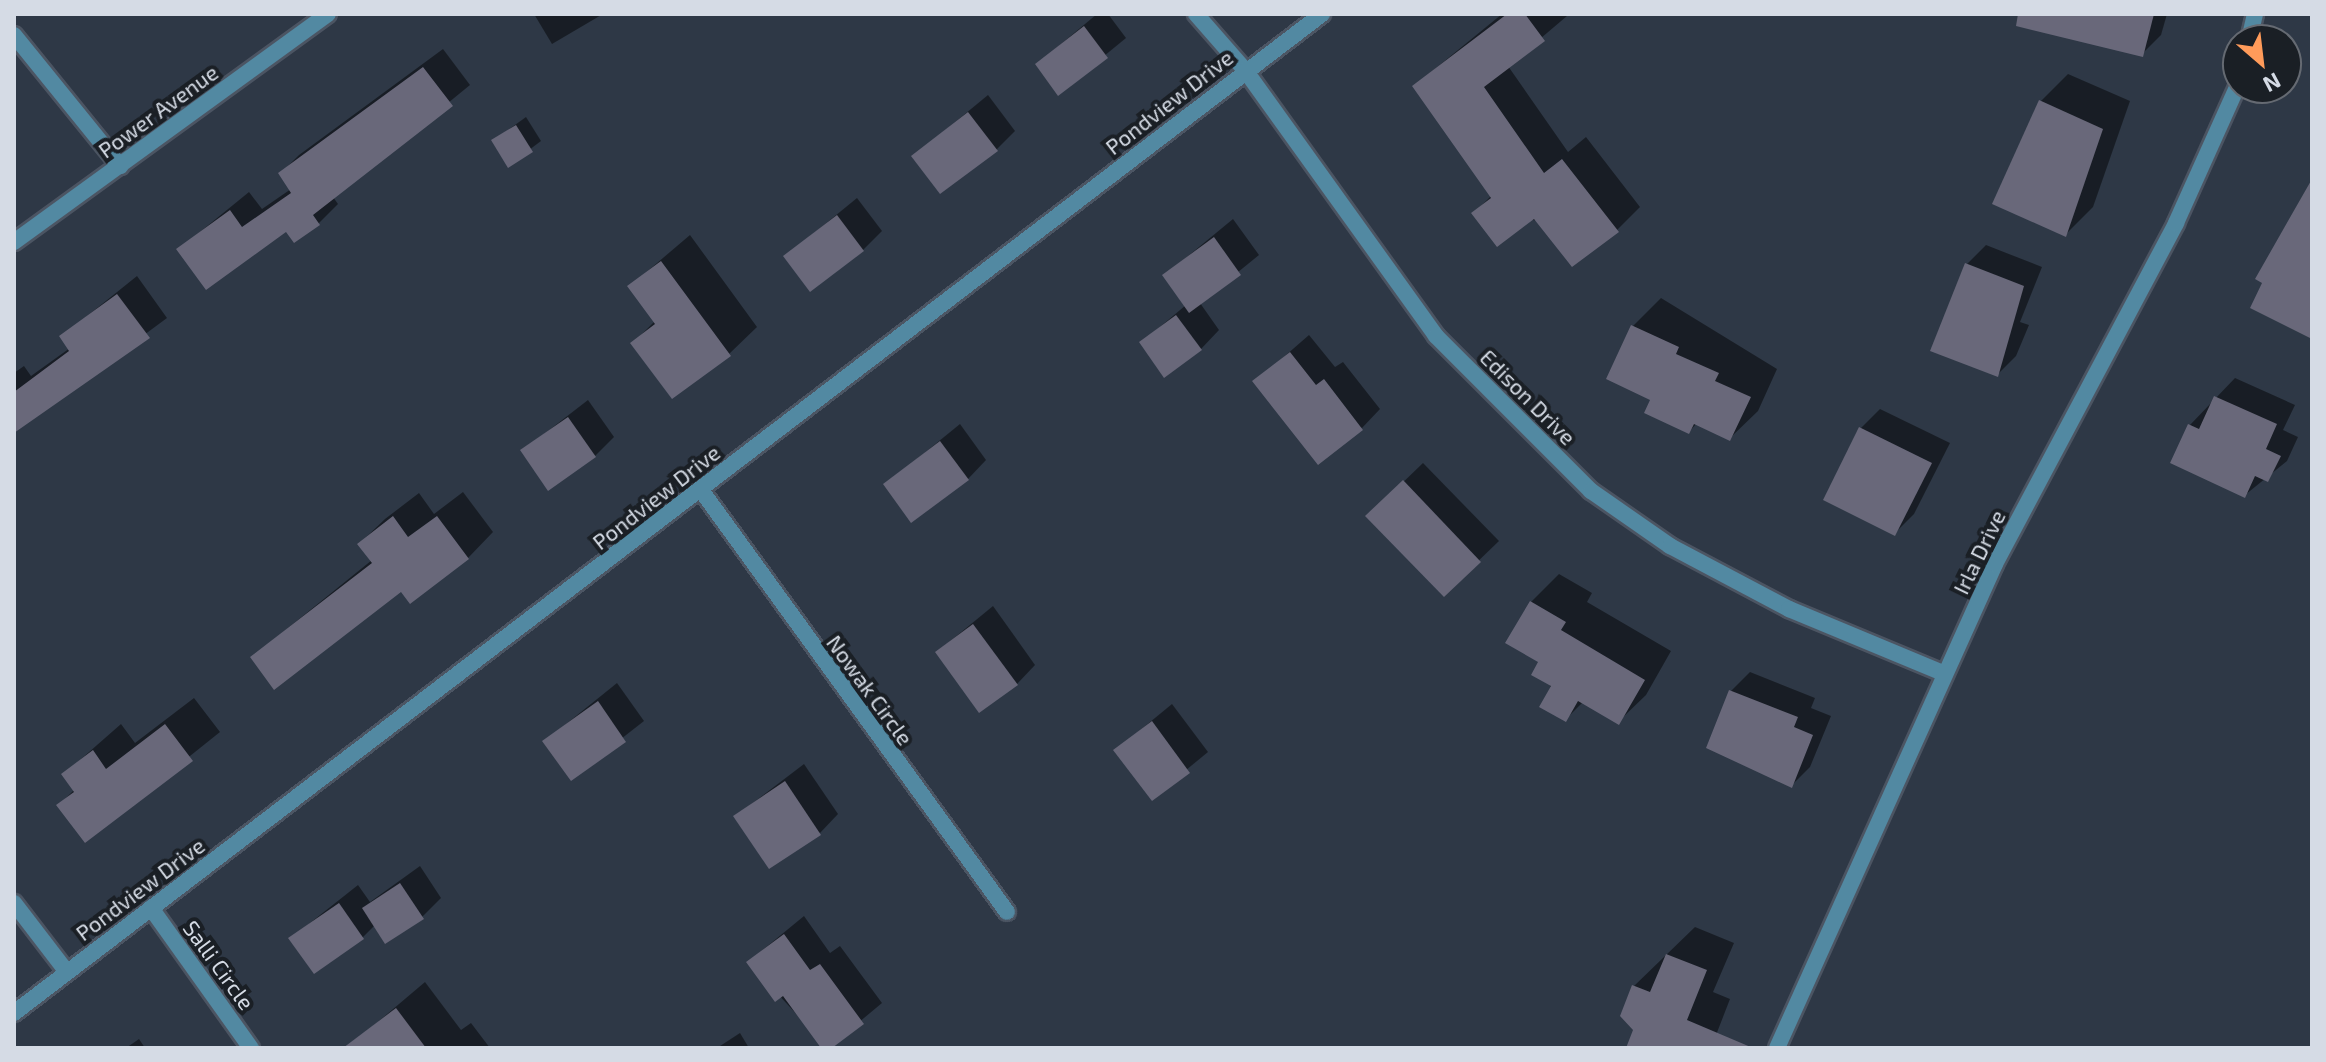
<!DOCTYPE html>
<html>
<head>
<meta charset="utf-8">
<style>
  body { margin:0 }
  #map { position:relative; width:2326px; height:1062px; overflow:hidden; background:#2e3846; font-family:"Exo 2",sans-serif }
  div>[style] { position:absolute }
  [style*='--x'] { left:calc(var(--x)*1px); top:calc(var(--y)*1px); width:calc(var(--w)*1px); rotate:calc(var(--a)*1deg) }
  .shadow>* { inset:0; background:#0007 }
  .building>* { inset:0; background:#69687a }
  .roads { filter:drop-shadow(2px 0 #4c5563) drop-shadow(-2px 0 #4c5563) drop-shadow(0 2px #4c5563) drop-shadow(0 -2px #4c5563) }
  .minor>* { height:16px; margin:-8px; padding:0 8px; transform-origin:8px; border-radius:8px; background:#5289a2 }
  span { translate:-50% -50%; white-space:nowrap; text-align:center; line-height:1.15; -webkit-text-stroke:8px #1a1f25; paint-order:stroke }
  .street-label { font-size:22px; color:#d5dbe5 }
  .frame { position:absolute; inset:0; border:16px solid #d5dbe5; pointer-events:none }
  .north { position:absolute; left:2222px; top:24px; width:80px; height:80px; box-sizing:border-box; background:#1a1f25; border:2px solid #656a72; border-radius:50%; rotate:152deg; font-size:22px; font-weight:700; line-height:32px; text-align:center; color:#d5dbe5 }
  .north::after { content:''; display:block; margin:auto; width:28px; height:36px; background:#ff9b5a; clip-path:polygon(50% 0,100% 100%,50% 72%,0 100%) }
</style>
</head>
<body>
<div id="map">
  <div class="shadow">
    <i style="clip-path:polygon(534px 14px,603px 14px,552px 44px)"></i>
    <i style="clip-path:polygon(1097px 14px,1108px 14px,1126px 38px,1059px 93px,1037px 64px)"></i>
    <i style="clip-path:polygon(1502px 14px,1567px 16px,1508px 66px,1568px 152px,1586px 137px,1640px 207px,1617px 230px,1474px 213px,1492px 195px,1414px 86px)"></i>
    <i style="clip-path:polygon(2077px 14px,2167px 14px,2161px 35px,2142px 54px)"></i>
    <i style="clip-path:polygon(443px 49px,470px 85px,333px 197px,338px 204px,319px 223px,294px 240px,286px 229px,179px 249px,249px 192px,262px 209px,291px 189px,280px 174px,299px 155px)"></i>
    <i style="clip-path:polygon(2068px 74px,2130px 101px,2093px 207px,2065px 235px,2041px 101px)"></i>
    <i style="clip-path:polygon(988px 95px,1015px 131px,996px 150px,914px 156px)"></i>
    <i style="clip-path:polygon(526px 117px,541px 141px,509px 165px,493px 141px)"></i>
    <i style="clip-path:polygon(857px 198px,882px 231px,863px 250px,786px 256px)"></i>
    <i style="clip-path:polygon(1233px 219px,1259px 255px,1200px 303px,1219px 330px,1201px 349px,1142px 342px,1186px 305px,1165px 275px)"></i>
    <i style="clip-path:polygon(690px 235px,757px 327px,729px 354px,633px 343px,655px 321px,630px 286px)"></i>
    <i style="clip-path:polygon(1986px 245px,2042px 267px,2020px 322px,2029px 325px,2016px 356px,1997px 375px,1967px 264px)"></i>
    <i style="clip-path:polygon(137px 276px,167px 318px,14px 431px,14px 373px,24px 366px,31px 376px,70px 348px,61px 337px)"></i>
    <i style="clip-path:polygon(1661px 298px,1777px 369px,1758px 411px,1730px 438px,1697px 423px,1689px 432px,1633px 326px)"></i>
    <i style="clip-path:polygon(1309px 335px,1335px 367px,1343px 362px,1380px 409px,1362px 428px,1255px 382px)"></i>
    <i style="clip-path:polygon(2235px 378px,2295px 405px,2283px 430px,2298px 437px,2287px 461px,2245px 495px,2172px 462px,2190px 425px)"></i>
    <i style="clip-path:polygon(588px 400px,614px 437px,595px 456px,522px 451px)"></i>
    <i style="clip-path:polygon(1880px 409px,1950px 443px,1914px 514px,1895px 533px,1861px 428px)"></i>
    <i style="clip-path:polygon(960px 424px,986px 460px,968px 479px,885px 485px)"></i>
    <i style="clip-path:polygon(1423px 463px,1499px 541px,1444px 594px,1368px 516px)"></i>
    <i style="clip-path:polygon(463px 492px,493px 532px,468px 558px,252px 657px,372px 560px,359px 544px,385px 519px,419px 493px,434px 514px)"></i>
    <i style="clip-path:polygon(1559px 574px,1592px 593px,1587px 602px,1671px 651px,1646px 695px,1618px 722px,1583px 702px,1565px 720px,1540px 662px,1531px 602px)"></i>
    <i style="clip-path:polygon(993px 606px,1035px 665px,1017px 684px,937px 652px)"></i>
    <i style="clip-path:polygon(1750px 672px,1815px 698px,1811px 708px,1831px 716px,1810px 767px,1791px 786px,1708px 747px,1731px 691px)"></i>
    <i style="clip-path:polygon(617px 683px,644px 721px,571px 778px,545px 741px)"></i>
    <i style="clip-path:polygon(194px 698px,220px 732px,85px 840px,59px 805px,75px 789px,64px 774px,121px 724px,135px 743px)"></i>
    <i style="clip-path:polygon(1172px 704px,1208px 752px,1152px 798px,1116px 750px)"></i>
    <i style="clip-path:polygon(804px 764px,838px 814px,820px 833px,736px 816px)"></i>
    <i style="clip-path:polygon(420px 866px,441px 898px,422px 917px,375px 925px,363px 937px,291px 938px,358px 885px,370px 902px)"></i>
    <i style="clip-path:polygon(804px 916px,830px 953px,840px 946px,882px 1003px,828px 1048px,748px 962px)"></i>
    <i style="clip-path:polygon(1695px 927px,1734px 943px,1713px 992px,1730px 999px,1711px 1048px,1628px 1048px,1636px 1030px,1623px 1016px,1634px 986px)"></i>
    <i style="clip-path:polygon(425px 982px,461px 1030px,471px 1023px,490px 1048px,368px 1048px,360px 1037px)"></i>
    <i style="clip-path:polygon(740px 1033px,749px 1048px,717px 1048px)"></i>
    <i style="clip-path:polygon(139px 1039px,145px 1048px,126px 1048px)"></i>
  </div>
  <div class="building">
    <i style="clip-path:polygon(1507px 14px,1525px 14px,1545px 41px,1484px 87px,1544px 173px,1562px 159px,1619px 232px,1572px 267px,1534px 219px,1497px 247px,1471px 213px,1491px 198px,1412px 86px)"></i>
    <i style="clip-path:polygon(2018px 14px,2154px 14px,2143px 57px,2016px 26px)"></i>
    <i style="clip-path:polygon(1084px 26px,1108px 58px,1058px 96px,1035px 64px)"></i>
    <i style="clip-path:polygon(423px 67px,453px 106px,313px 215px,320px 225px,294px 243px,286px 232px,206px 290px,176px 249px,230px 210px,242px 227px,291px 193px,278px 173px)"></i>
    <i style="clip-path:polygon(2039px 100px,2103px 129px,2066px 237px,1992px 204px)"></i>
    <i style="clip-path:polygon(968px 112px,998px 151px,940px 194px,911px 156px)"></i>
    <i style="clip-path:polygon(516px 125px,533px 152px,508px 168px,491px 140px)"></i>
    <i style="clip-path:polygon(2312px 179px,2312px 339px,2250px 308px,2262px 283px,2255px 279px)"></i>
    <i style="clip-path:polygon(837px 215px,864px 251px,810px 292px,783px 256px)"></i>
    <i style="clip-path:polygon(1214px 237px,1241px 275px,1189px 313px,1162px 275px)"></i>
    <i style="clip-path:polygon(661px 261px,731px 356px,672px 399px,630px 343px,655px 324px,627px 286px)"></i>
    <i style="clip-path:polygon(1965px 263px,2024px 286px,1998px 377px,1930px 351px)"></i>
    <i style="clip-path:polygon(117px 294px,150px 338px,14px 433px,14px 392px,69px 351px,59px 336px)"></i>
    <i style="clip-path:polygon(1176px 315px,1202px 350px,1164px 378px,1139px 342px)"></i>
    <i style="clip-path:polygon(1631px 325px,1679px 347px,1676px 354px,1719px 373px,1715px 381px,1751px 397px,1730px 441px,1694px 424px,1689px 434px,1644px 413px,1650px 400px,1606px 379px)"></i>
    <i style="clip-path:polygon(1290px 352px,1316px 385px,1324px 379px,1363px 430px,1318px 465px,1252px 381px)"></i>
    <i style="clip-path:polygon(2214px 396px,2277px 424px,2266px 449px,2281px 456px,2268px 482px,2255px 476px,2245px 498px,2170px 463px,2188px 424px,2199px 429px)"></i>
    <i style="clip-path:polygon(568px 417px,596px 457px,548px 491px,520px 450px)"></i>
    <i style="clip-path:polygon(1859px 427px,1932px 463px,1895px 536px,1823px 500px)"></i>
    <i style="clip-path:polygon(940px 441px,969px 480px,911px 523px,883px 484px)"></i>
    <i style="clip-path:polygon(1403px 480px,1481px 562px,1444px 597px,1365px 516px)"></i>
    <i style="clip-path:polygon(393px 516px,408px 537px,437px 516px,469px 559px,410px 604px,401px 592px,274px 690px,250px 657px,372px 563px,357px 544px)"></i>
    <i style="clip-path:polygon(1530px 601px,1566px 622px,1561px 630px,1645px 680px,1619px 725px,1578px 701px,1566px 722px,1539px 707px,1551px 686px,1531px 675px,1538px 662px,1505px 643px)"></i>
    <i style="clip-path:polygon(973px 624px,1018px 685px,979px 713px,935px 652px)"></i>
    <i style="clip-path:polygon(1729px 690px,1798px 717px,1794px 727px,1813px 735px,1792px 788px,1706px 748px)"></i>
    <i style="clip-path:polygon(598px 701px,626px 742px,571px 781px,542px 741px)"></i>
    <i style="clip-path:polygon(1152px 721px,1190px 773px,1152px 801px,1113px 750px)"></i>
    <i style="clip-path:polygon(165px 724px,193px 761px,85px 843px,56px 805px,74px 792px,61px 774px,93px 750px,106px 769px)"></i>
    <i style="clip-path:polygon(785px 781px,821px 835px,769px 869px,733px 816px)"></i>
    <i style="clip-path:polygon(400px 883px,424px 919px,385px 944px,362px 908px)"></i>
    <i style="clip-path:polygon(339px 903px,364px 939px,314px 974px,288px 938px)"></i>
    <i style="clip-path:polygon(784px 934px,810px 970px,820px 964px,864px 1024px,832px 1048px,821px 1048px,783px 996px,775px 1002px,746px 962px)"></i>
    <i style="clip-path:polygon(1666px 954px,1707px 970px,1687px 1020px,1753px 1048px,1626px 1048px,1633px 1030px,1620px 1016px,1632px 985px,1650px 992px)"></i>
    <i style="clip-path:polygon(396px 1008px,426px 1048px,343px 1048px)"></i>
  </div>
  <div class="roads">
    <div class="minor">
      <i style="--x:1196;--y:14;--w:74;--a:48.8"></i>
      <i style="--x:1245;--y:70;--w:327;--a:54.3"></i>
      <i style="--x:1436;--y:336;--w:219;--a:45"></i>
      <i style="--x:1591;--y:491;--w:96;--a:34.8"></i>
      <i style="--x:1670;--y:546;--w:135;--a:27.9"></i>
      <i style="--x:1789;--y:609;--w:169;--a:22.6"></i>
      <i style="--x:14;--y:35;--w:169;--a:51"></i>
      <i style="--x:2249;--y:40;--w:27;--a:-77"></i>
      <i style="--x:14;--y:242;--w:388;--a:-36"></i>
      <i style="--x:701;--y:490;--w:521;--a:54.05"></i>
      <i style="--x:14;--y:903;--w:87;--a:52.5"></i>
      <i style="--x:151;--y:908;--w:172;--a:54.5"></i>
      <i style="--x:14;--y:1013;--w:1646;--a:-37.37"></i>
      <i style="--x:1777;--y:1048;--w:531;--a:-65.75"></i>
      <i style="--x:1995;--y:564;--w:386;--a:-62"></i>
      <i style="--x:2176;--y:223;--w:151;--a:-65.8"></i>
    </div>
  </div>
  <div class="street-label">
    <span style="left:1169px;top:102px;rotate:-38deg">Pondview Drive</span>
    <span style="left:158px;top:111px;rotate:-36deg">Power Avenue</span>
    <span style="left:1528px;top:397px;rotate:45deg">Edison Drive</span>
    <span style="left:656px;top:497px;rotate:-38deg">Pondview Drive</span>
    <span style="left:1979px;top:552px;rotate:-64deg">Irla Drive</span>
    <span style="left:870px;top:690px;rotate:54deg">Nowak Circle</span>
    <span style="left:140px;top:889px;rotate:-37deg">Pondview Drive</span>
    <span style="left:219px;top:965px;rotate:54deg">Salli Circle</span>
  </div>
  <div class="frame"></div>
  <div class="north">N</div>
</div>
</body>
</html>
